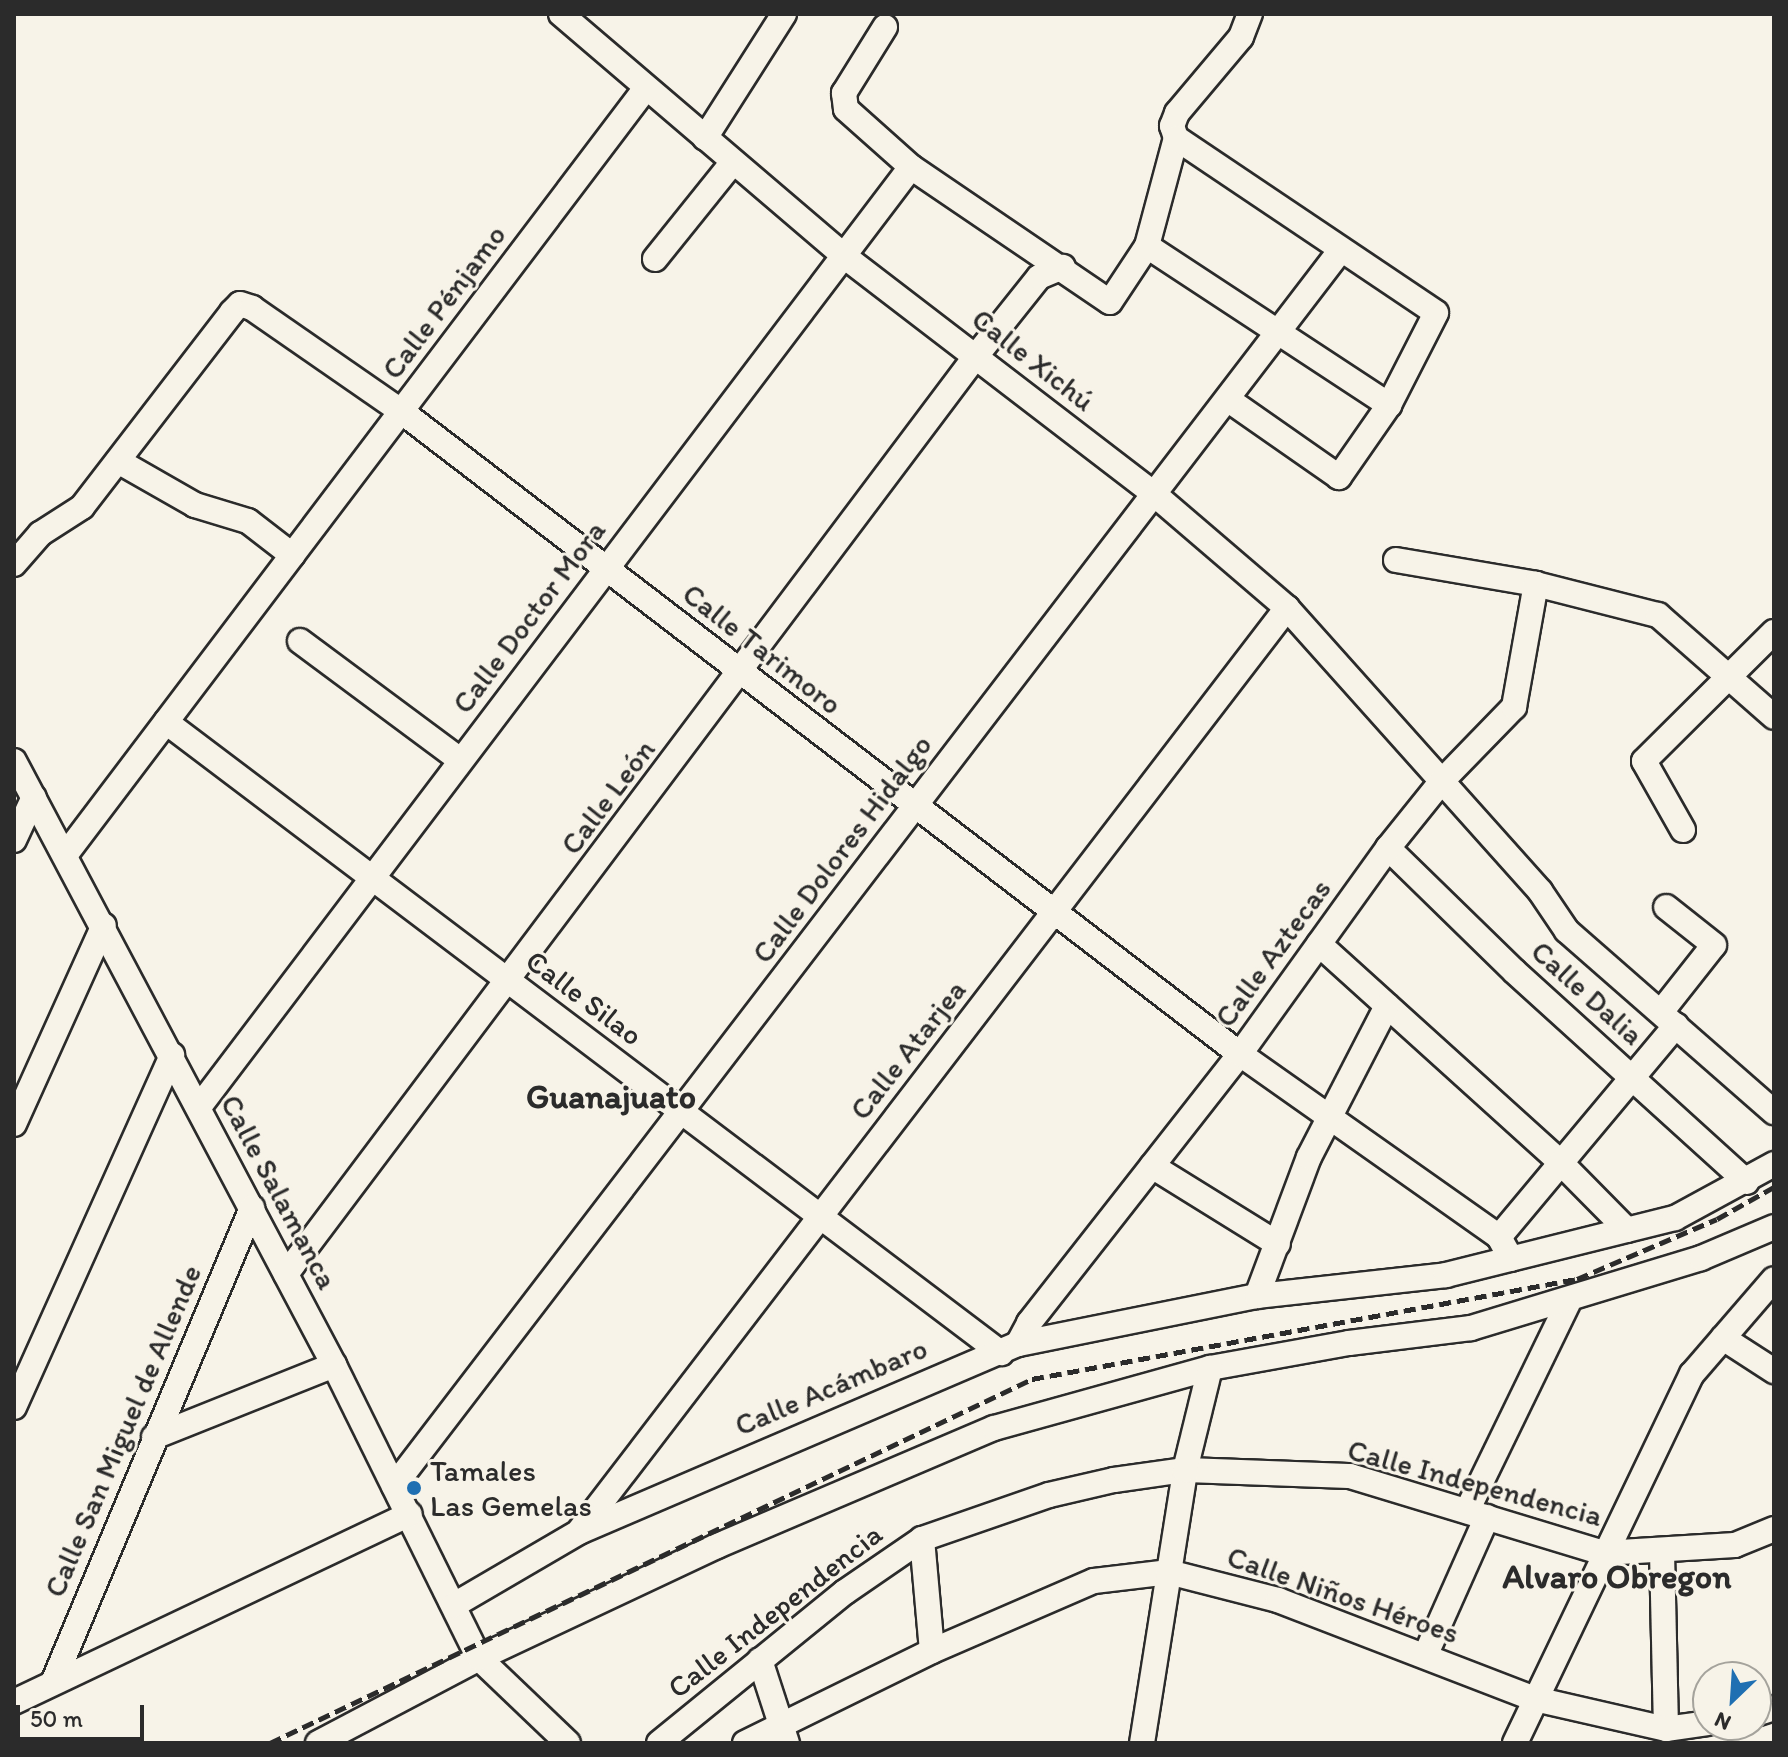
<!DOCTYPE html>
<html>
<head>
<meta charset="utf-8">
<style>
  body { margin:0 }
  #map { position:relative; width:1788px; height:1757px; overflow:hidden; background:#f7f3e8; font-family:Itim,sans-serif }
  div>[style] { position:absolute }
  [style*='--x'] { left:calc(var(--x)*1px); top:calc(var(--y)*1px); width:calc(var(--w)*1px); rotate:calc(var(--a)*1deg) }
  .roads { filter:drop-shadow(2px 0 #2b2b2b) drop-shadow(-2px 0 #2b2b2b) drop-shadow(0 2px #2b2b2b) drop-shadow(0 -2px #2b2b2b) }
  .minor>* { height:24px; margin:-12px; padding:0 12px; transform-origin:12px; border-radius:12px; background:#f7f3e8 }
  .rail>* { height:5px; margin-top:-2.5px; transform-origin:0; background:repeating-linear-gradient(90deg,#2b2b2b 0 12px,transparent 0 18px) }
  .dots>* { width:22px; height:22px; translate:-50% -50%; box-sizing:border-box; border:4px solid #f7f3e8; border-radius:50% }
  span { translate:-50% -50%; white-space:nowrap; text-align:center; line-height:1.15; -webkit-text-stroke:6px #f7f3e8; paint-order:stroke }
  .street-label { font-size:30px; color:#2b2b2b }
  .poi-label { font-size:30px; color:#2b2b2b }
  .left { translate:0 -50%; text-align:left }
  .quarter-label { font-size:34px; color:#2b2b2b; font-weight:700 }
  .frame { position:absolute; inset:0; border:16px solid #2b2b2b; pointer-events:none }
  .north { position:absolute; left:1692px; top:1661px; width:80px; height:80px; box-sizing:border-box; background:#f7f3e8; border:2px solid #a5a39c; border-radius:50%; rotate:205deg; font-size:22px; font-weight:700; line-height:32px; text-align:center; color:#2b2b2b }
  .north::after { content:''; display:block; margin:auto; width:28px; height:36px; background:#1f6fb2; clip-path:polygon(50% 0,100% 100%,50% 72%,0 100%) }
  .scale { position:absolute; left:16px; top:1705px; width:128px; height:36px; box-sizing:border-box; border:4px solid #2b2b2b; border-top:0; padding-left:10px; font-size:24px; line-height:28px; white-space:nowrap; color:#2b2b2b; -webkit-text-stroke:6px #f7f3e8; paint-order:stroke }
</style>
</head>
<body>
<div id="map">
  <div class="roads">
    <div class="minor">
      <i style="--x:561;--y:14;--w:372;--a:40.5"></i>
      <i style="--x:844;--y:256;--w:391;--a:37.5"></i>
      <i style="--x:1154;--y:494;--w:175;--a:40.6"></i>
      <i style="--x:1287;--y:608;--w:380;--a:48.2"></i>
      <i style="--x:1540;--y:891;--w:48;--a:56"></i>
      <i style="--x:1567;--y:931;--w:275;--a:41.2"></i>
      <i style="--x:885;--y:27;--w:78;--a:121.8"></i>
      <i style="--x:844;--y:93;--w:16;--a:83"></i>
      <i style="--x:846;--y:109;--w:87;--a:41.7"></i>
      <i style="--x:911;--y:167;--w:240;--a:34.2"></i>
      <i style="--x:1110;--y:302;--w:67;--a:-56.5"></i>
      <i style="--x:1147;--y:246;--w:112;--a:-75"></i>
      <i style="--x:1176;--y:138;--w:13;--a:-108"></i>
      <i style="--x:1172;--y:126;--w:14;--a:-69"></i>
      <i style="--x:1177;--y:113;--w:99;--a:-49.9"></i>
      <i style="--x:1241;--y:37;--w:25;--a:-69"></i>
      <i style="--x:705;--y:138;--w:147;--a:-57.5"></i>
      <i style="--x:1176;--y:138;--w:313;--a:33.9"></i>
      <i style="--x:1436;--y:313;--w:103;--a:117.1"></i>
      <i style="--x:1389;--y:405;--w:88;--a:124.8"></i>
      <i style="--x:1339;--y:477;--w:136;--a:-145.1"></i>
      <i style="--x:1147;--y:246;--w:290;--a:33.3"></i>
      <i style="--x:655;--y:259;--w:124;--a:-51.2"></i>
      <i style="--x:118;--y:461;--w:89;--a:29.7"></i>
      <i style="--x:195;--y:505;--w:55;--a:16.8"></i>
      <i style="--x:248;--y:521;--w:56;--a:37.7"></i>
      <i style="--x:1396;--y:560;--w:142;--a:9.7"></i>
      <i style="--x:1536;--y:584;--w:126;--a:14.3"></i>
      <i style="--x:1658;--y:615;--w:154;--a:41.3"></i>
      <i style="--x:14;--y:564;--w:40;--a:-49"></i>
      <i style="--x:40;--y:534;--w:50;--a:-32.7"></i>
      <i style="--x:82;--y:507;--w:246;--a:-52.4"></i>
      <i style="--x:232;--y:312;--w:11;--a:-45"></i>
      <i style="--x:240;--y:304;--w:13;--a:18"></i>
      <i style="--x:252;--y:308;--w:181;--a:34.7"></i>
      <i style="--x:401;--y:411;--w:1057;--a:37.47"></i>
      <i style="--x:1240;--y:1054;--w:317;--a:35.2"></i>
      <i style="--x:1499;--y:1237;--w:25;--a:61"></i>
      <i style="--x:300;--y:641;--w:199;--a:36.6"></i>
      <i style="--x:166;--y:722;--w:1047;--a:37.08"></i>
      <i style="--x:14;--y:761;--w:684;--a:62.09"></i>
      <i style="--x:334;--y:1365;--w:327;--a:63.7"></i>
      <i style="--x:479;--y:1658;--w:123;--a:43.7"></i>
      <i style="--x:1683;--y:830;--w:79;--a:-119.5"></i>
      <i style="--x:1644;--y:761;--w:183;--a:-44.8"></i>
      <i style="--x:14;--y:840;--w:47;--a:-65.1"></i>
      <i style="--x:1388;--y:848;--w:176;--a:44.3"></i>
      <i style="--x:1514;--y:971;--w:314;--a:42.2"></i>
      <i style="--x:66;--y:854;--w:961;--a:-52.87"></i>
      <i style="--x:1319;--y:944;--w:326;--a:42.1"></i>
      <i style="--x:1561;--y:1163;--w:94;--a:45.4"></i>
      <i style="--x:1661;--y:1012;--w:85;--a:-51.7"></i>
      <i style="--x:1714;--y:945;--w:61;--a:-141.6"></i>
      <i style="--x:199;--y:1107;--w:1179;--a:-52.86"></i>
      <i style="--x:14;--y:1124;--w:218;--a:-65.7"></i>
      <i style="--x:1152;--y:1166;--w:148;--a:31.8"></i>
      <i style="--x:1499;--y:1237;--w:276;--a:-50.1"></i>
      <i style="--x:286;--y:1274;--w:1148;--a:-53.07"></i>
      <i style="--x:976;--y:356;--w:101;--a:-51.4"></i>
      <i style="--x:1039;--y:277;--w:26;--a:-23"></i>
      <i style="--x:1257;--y:1296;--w:148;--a:-69.5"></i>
      <i style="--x:1309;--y:1157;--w:170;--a:-62.7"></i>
      <i style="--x:1723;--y:1338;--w:61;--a:32.9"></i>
      <i style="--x:1018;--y:1344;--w:24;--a:-62"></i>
      <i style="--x:1029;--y:1323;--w:342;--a:-51.9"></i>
      <i style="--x:1240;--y:1054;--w:254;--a:-54.3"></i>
      <i style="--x:1388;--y:848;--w:85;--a:-51.2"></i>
      <i style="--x:1441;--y:782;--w:105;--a:-45.8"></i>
      <i style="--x:1514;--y:707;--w:125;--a:-79.9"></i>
      <i style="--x:14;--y:1407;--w:386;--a:-65.8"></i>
      <i style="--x:154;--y:1437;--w:194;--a:-21.8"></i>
      <i style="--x:394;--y:1486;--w:1556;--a:-52.55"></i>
      <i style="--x:1467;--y:1511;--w:231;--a:-64.1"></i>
      <i style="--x:580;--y:1530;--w:1162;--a:-52.52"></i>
      <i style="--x:922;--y:1539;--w:112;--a:84.9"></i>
      <i style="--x:1662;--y:1552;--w:177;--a:88.7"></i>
      <i style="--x:454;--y:1605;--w:145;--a:-30.3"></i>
      <i style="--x:579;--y:1532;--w:478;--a:-23.2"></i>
      <i style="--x:1018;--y:1344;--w:244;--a:-11.4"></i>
      <i style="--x:1257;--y:1296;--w:190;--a:-6.3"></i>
      <i style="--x:1446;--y:1275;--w:236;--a:-14"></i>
      <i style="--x:1675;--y:1218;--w:113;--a:-28.6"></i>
      <i style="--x:1426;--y:1654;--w:150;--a:-66"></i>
      <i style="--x:760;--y:1660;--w:87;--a:72"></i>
      <i style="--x:55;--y:1678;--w:510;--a:-67.26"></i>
      <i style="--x:14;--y:1702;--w:438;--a:-25.4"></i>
      <i style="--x:1756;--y:1714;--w:19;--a:-18"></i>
      <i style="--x:318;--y:1743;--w:182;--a:-27.8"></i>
      <i style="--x:479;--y:1658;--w:263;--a:-25.2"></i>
      <i style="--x:717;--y:1546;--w:301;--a:-23.1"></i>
      <i style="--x:994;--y:1428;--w:224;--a:-15.5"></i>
      <i style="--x:1210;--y:1368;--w:141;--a:-10.2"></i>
      <i style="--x:1349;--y:1343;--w:123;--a:-7"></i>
      <i style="--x:1471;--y:1328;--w:240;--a:-16.9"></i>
      <i style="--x:1701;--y:1258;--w:79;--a:-23"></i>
      <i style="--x:659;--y:1743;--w:240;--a:-39.1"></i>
      <i style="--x:845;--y:1592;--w:93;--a:-34.5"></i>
      <i style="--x:922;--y:1539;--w:134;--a:-19.1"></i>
      <i style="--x:1049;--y:1495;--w:67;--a:-13"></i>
      <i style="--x:1114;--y:1480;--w:72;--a:-8"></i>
      <i style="--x:1185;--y:1470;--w:165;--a:2.1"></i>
      <i style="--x:1350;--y:1476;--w:265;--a:16.9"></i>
      <i style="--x:1604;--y:1553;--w:131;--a:-3.5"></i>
      <i style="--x:1735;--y:1545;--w:42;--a:-22.3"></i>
      <i style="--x:745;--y:1743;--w:208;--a:-26.2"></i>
      <i style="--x:932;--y:1651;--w:176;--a:-23.4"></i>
      <i style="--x:1094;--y:1581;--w:76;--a:-6.8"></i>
      <i style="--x:1169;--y:1572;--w:113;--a:14.4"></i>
      <i style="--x:1278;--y:1600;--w:275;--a:21.1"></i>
      <i style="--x:1535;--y:1699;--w:134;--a:12.9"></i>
      <i style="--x:1666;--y:1729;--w:42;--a:-8.1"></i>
      <i style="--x:1142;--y:1743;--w:276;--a:-81"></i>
      <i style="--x:1185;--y:1470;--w:105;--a:-76.2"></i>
      <i style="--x:1515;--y:1743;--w:409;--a:-64.4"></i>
      <i style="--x:1692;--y:1374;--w:125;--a:-49.2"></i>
    </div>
  </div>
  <div class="rail">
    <i style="--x:270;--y:1743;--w:844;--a:-25.53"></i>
    <i style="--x:1032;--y:1379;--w:554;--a:-10.4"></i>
    <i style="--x:1577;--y:1279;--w:152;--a:-23.2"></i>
    <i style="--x:1717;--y:1219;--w:65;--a:-29.3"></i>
  </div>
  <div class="dots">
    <i style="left:414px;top:1488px;background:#1f6fb2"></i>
  </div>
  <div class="street-label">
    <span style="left:444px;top:302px;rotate:-53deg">Calle Pénjamo</span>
    <span style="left:1033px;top:360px;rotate:38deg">Calle Xichú</span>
    <span style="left:529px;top:617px;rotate:-53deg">Calle Doctor Mora</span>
    <span style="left:762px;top:649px;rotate:38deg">Calle Tarimoro</span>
    <span style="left:608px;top:797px;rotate:-53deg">Calle León</span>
    <span style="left:842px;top:849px;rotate:-53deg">Calle Dolores Hidalgo</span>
    <span style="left:1273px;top:953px;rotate:-54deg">Calle Aztecas</span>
    <span style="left:1587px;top:993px;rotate:42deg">Calle Dalia</span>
    <span style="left:584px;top:998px;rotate:37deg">Calle Silao</span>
    <span style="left:908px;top:1050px;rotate:-52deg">Calle Atarjea</span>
    <span style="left:279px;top:1192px;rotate:62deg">Calle Salamanca</span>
    <span style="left:831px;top:1387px;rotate:-23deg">Calle Acámbaro</span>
    <span style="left:123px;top:1431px;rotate:-67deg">Calle San Miguel de Allende</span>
    <span style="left:1475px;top:1483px;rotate:15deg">Calle Independencia</span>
    <span style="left:1343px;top:1595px;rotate:19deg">Calle Niños Héroes</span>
    <span style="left:775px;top:1611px;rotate:-38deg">Calle Independencia</span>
  </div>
  <div class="poi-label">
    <span class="left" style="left:430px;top:1488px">Tamales<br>Las Gemelas</span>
  </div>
  <div class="quarter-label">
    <span style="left:611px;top:1097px">Guanajuato</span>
    <span style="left:1617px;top:1577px">Alvaro Obregon</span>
  </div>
  <div class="frame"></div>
  <div class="north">N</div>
  <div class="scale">50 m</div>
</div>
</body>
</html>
